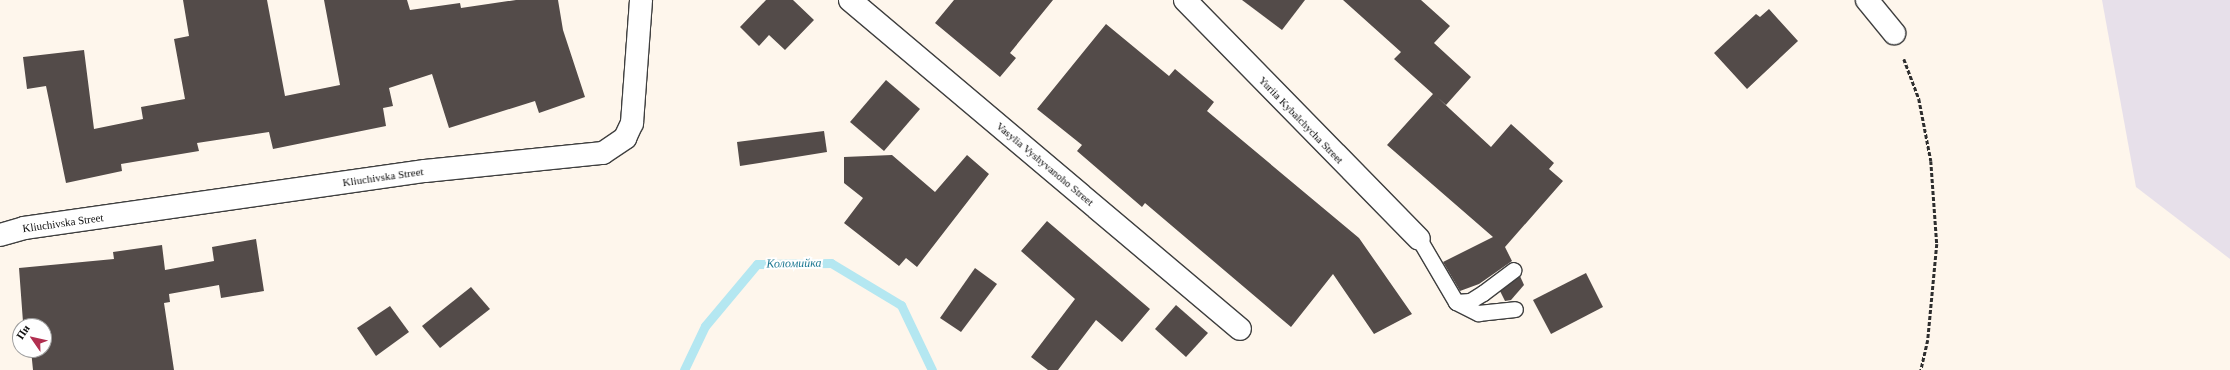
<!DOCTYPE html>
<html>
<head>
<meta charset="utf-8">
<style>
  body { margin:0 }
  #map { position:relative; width:2230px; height:370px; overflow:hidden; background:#fef6ec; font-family:Georgia,serif }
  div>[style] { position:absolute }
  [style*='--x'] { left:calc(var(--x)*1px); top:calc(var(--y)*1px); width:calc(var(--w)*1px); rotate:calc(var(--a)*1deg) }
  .industrial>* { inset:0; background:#e7e0ea }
  .stream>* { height:9px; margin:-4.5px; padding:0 4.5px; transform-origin:4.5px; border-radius:4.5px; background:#b4e7f1 }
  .building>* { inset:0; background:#534b49 }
  .path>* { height:2.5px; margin-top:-1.25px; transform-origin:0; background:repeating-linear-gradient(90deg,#2e2e2e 0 4px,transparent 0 6px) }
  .roads { filter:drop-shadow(1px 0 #3f3f3f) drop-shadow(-1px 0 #3f3f3f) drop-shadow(0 1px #3f3f3f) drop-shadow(0 -1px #3f3f3f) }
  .lane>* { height:15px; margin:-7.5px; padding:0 7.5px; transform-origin:7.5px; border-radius:7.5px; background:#fff }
  .street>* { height:22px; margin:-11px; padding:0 11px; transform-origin:11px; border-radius:11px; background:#fff }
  span { translate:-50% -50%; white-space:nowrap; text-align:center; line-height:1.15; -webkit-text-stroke:4px #fff; paint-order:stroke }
  .street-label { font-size:11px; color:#0c0c0c }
  .water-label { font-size:12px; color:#1f7993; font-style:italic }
  .north { position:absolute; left:12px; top:318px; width:40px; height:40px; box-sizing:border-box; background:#fff; border:1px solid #9e9e9e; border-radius:50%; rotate:304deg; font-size:11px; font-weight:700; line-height:16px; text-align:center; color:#0c0c0c }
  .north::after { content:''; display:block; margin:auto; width:14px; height:18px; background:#b12f50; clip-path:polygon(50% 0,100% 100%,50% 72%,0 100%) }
</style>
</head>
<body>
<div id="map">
  <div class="industrial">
    <i style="clip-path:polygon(2102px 0,2230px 0,2230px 259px,2136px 187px)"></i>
  </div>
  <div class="stream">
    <i style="--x:684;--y:370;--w:49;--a:-64.5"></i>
    <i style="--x:705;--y:326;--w:81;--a:-50"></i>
    <i style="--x:757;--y:264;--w:74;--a:-0.8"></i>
    <i style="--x:831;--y:263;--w:82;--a:31"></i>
    <i style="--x:901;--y:305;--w:72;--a:64.5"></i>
  </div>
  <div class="building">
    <i style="clip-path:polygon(183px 0,267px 0,285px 96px,340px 85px,324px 0,407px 0,410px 10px,460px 3px,461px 8px,516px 0,558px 0,563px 30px,585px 97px,539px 113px,535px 101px,449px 128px,432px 74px,389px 88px,393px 106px,383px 108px,386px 126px,273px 149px,269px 132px,197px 143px,199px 151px,121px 164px,122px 171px,66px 183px,46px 86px,27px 89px,23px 57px,84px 50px,94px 129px,143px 119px,141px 107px,185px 99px,174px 39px,189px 36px)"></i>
    <i style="clip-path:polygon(766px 0,793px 0,814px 20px,785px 50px,769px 35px,759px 46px,740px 27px)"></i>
    <i style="clip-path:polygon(954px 0,1053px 0,1010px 53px,1016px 58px,1000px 77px,935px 23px)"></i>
    <i style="clip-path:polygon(1242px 0,1305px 0,1282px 30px)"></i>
    <i style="clip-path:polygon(1343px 0,1421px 0,1450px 26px,1434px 43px,1471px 77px,1446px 105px,1437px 97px,1491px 147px,1511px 124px,1554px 163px,1549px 169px,1563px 181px,1505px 247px,1512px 261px,1479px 284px,1460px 291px,1443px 262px,1493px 237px,1387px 145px,1433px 94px,1394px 59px,1401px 52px)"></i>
    <i style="clip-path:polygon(1769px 9px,1798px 41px,1747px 89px,1714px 53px,1756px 14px,1760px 17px)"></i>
    <i style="clip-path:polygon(1106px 24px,1169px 76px,1175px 69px,1214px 102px,1207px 111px,1359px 238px,1412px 314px,1374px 334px,1333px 274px,1291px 327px,1145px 203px,1142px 207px,1077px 151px,1082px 145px,1037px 109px)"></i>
    <i style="clip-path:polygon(886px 80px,920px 109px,884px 151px,850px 122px)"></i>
    <i style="clip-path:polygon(824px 131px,827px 152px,740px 166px,737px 142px)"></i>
    <i style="clip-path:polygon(892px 155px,935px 192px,967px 155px,989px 174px,917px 267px,906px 258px,899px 266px,844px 223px,863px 198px,844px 183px,844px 157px)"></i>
    <i style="clip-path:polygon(1047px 221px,1150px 309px,1122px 342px,1096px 320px,1058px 370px,1048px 370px,1031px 357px,1075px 299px,1021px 251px)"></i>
    <i style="clip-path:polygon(256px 239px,264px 291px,221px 298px,219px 285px,169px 294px,170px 302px,164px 303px,174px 370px,33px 370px,31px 350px,44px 350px,44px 326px,29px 326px,28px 321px,23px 322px,19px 268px,114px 259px,113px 252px,162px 245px,165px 270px,214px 261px,212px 247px)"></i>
    <i style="clip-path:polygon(975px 268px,997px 284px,961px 332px,940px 318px)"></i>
    <i style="clip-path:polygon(1586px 273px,1603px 307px,1551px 334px,1533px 300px)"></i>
    <i style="clip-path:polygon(1520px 276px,1524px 285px,1511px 300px,1505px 301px,1500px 291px)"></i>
    <i style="clip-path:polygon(471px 287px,490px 309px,440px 348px,422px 326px)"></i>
    <i style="clip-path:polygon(1176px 305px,1208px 333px,1186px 357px,1155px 329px)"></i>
    <i style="clip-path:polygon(390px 306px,409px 332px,376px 356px,357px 328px)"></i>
  </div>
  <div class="path">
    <i style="--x:1904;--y:59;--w:43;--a:69.4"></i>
    <i style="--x:1919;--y:99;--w:63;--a:79"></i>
    <i style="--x:1931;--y:161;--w:83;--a:85.9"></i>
    <i style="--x:1937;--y:244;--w:96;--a:95.4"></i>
    <i style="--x:1928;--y:340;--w:31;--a:103"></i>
  </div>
  <div class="roads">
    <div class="lane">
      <i style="--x:1419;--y:239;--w:73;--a:59.6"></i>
      <i style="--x:1456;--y:302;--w:14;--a:-4"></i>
      <i style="--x:1470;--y:301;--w:15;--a:-32"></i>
      <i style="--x:1483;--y:293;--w:38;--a:-37"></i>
      <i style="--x:1456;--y:302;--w:25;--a:27"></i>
      <i style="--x:1478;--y:313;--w:37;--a:-6"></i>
    </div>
    <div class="street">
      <i style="--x:850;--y:0;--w:510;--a:40.15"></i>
      <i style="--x:1185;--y:0;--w:334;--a:45.6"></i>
      <i style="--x:1867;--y:0;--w:43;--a:50.7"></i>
      <i style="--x:0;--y:235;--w:25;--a:-16"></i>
      <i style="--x:24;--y:228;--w:405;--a:-8.1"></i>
      <i style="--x:425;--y:171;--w:179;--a:-5.8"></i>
      <i style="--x:603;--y:153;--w:27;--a:-34"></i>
      <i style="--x:625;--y:138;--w:17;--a:-65"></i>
      <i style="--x:632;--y:123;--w:123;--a:-85.8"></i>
    </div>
  </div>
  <div class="street-label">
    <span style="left:1301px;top:120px;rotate:46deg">Yuriia Kybalchycha Street</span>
    <span style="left:1045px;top:164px;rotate:40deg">Vasylia Vyshyvanoho Street</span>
    <span style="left:383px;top:177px;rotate:-8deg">Kliuchivska Street</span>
    <span style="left:63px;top:223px;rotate:-8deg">Kliuchivska Street</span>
  </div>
  <div class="water-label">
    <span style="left:794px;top:264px;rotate:-1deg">Коломийка</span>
  </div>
  <div class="north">Пн</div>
</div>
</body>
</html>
